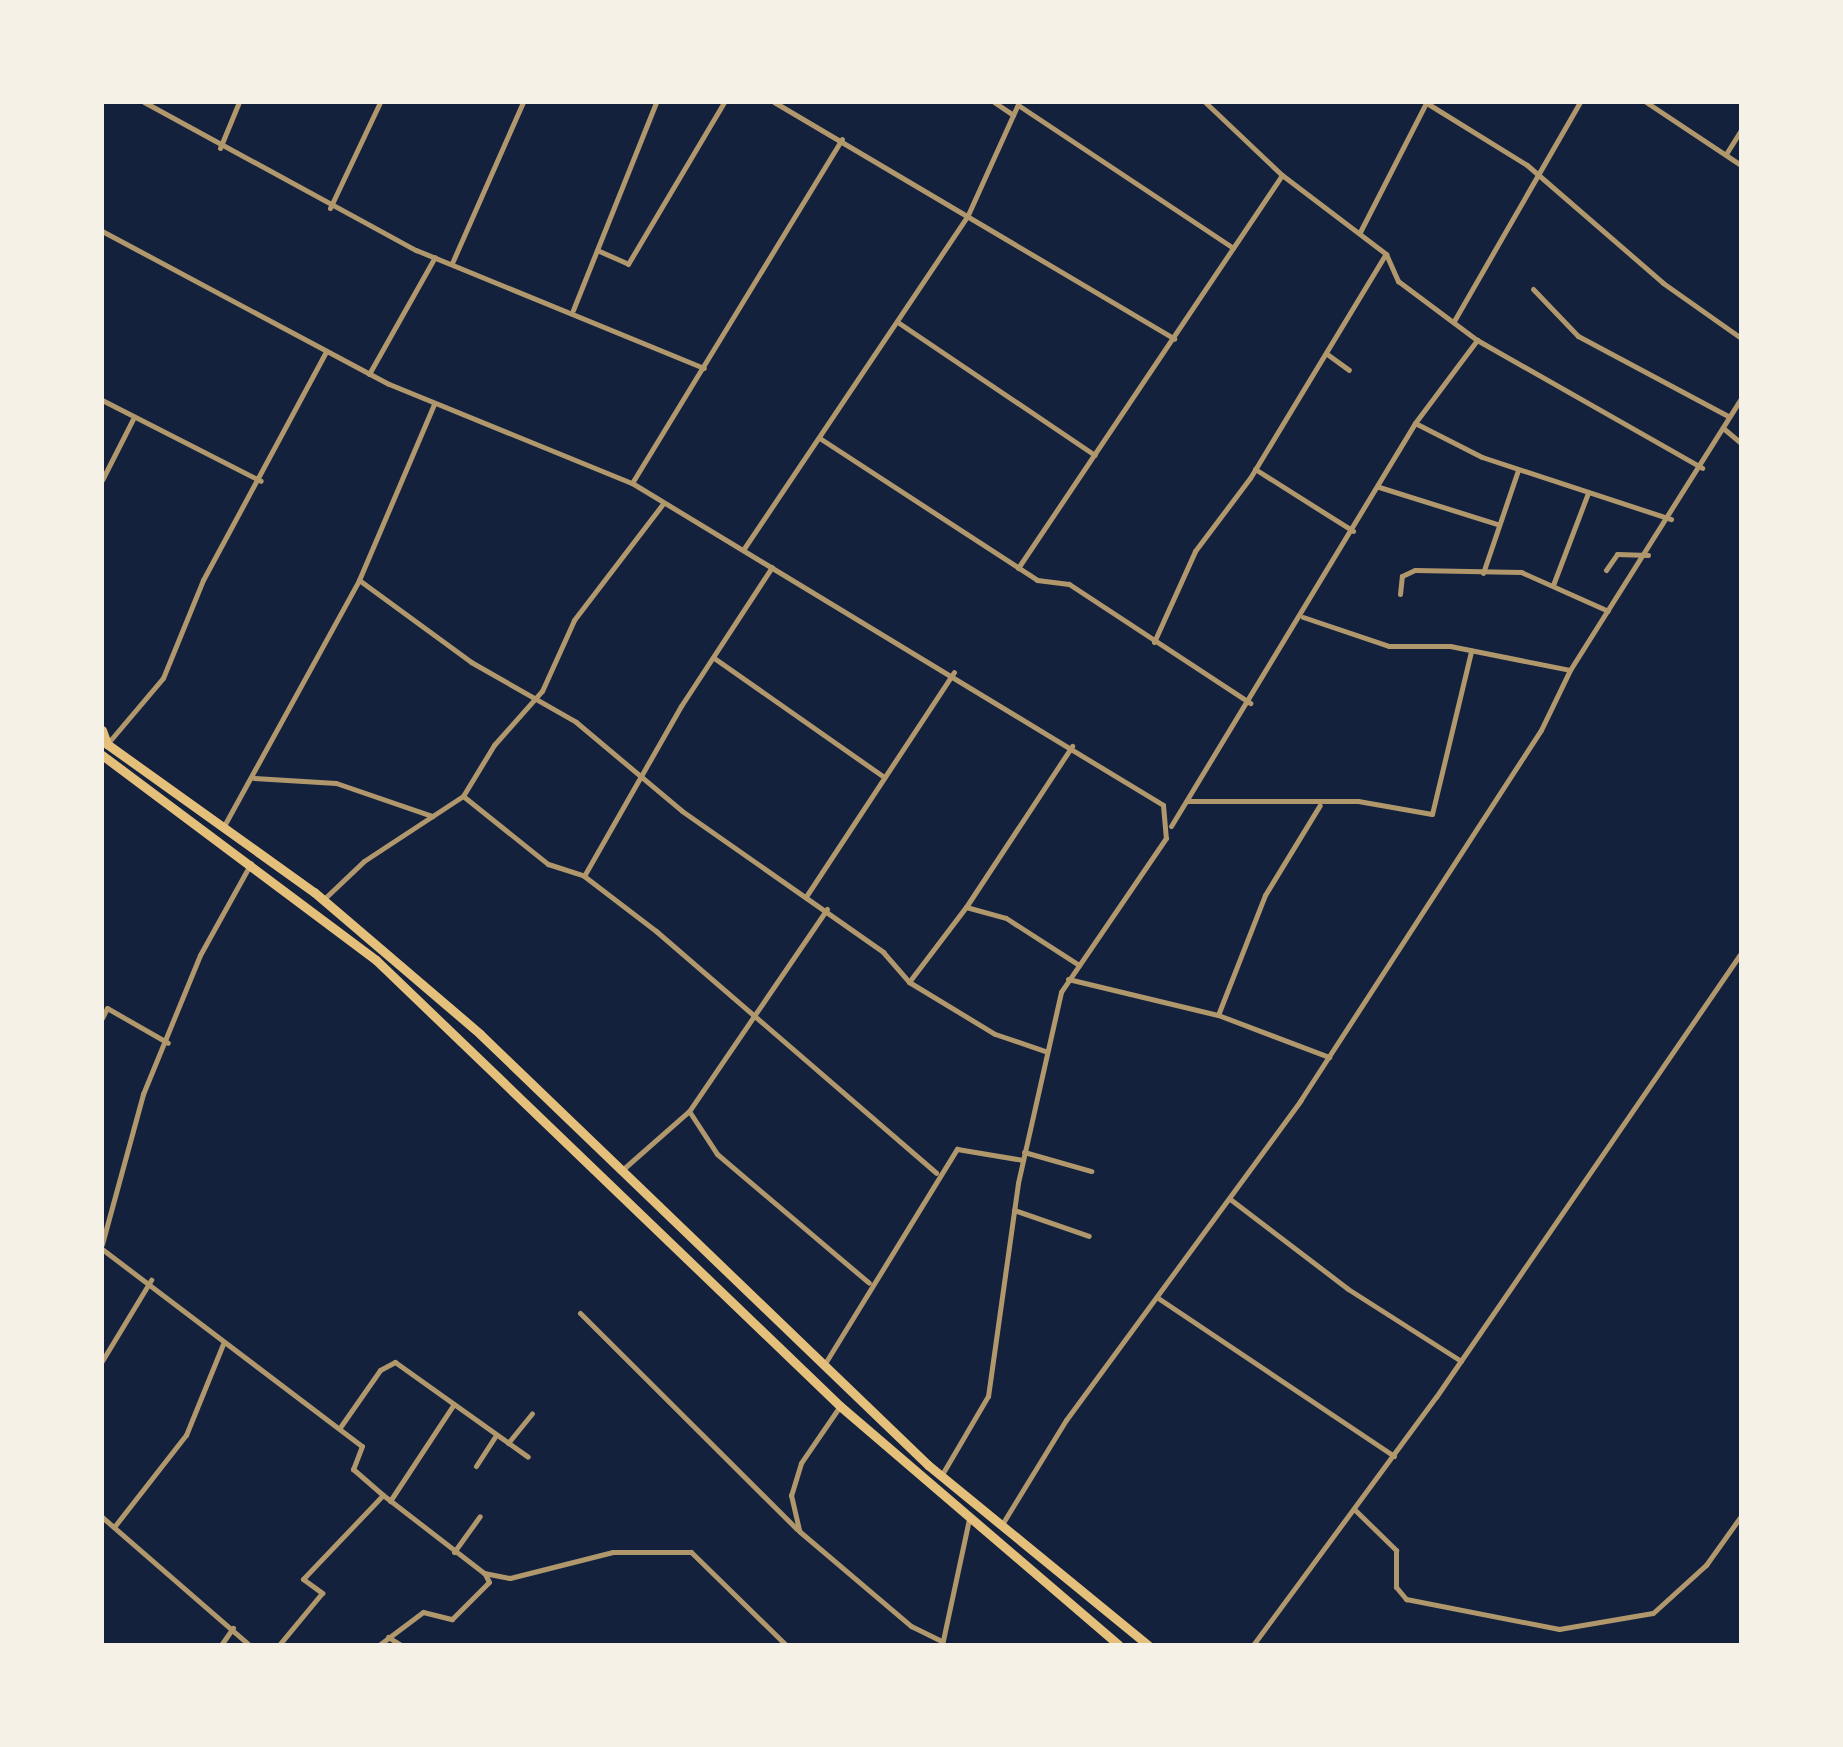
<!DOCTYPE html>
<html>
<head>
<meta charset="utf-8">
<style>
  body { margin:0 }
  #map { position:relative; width:1843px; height:1747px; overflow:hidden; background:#14213d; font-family:"Source Serif 4",serif }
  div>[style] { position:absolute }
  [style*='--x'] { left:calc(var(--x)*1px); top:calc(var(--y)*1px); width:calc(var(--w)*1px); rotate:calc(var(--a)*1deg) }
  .minor>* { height:5px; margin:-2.5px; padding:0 2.5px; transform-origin:2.5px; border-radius:2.5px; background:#b1986c }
  .primary>* { height:9px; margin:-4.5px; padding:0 4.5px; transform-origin:4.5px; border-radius:4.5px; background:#e5c07b }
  span { translate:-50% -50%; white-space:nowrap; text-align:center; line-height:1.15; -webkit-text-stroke:8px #f6f1e7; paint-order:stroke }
  .frame { position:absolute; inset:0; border:104px solid #f6f1e7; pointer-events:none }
</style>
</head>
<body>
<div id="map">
  <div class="minor">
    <i style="--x:144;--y:102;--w:310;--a:28.6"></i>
    <i style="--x:416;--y:250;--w:311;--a:22.3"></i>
    <i style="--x:774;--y:102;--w:465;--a:30.6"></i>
    <i style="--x:994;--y:102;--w:23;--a:34"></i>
    <i style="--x:1205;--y:102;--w:106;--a:43.5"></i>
    <i style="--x:1282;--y:175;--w:131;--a:37.2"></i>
    <i style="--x:1386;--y:254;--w:30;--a:66"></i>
    <i style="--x:1398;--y:281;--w:99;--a:36.8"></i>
    <i style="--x:1477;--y:340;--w:259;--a:29.6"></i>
    <i style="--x:1425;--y:102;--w:120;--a:31.7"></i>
    <i style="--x:1527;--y:165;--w:180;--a:40.9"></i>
    <i style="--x:1663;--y:283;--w:95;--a:35.2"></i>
    <i style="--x:1646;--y:102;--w:114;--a:33.6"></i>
    <i style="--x:1018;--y:105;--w:258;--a:33.6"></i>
    <i style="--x:220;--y:148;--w:50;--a:-67.6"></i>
    <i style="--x:1726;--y:154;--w:28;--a:-58"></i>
    <i style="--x:330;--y:208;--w:117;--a:-64.7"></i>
    <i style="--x:102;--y:231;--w:325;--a:28.1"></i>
    <i style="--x:389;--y:384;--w:262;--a:22.2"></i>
    <i style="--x:632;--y:483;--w:621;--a:31.23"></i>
    <i style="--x:1163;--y:805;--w:33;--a:85"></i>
    <i style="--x:1166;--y:838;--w:186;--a:124.3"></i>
    <i style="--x:1061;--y:992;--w:196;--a:102.7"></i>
    <i style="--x:1018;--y:1183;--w:215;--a:98"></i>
    <i style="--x:988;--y:1396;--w:93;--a:120.4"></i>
    <i style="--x:1360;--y:232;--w:145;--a:-62.9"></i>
    <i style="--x:597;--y:250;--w:34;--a:24"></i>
    <i style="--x:628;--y:264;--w:188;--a:-59.3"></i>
    <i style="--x:452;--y:263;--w:176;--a:-66.2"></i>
    <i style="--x:1533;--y:289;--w:65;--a:46.2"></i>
    <i style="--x:1578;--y:336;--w:170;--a:28.1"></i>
    <i style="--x:573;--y:310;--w:224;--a:-68.2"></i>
    <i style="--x:1454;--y:321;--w:253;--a:-60.1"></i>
    <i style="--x:899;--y:323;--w:236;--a:34"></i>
    <i style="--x:1327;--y:354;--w:27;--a:36"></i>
    <i style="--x:369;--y:374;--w:134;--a:-60.6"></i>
    <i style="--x:102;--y:400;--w:178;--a:27"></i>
    <i style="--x:1415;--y:423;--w:75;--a:26.9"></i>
    <i style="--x:1482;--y:457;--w:199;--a:18.2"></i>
    <i style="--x:1723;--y:428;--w:23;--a:40"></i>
    <i style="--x:821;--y:439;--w:258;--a:33.1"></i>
    <i style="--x:1037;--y:580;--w:32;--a:7"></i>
    <i style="--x:1069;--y:584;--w:217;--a:33.3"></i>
    <i style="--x:1255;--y:469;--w:116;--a:32.3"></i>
    <i style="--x:102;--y:480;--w:68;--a:-63.1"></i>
    <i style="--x:632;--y:483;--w:403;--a:-58.6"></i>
    <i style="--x:1379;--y:487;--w:124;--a:17.4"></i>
    <i style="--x:743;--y:550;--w:401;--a:-56.1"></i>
    <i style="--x:967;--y:217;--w:126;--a:-65.7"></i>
    <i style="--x:1018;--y:568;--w:473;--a:-56.1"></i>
    <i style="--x:1606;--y:570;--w:19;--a:-55"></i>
    <i style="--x:1617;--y:554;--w:31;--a:2"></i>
    <i style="--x:1483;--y:573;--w:109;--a:-71.2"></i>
    <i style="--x:359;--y:580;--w:139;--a:36.2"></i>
    <i style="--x:471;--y:662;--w:121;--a:29.7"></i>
    <i style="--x:576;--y:722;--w:138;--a:40"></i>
    <i style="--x:682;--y:811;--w:246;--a:35"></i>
    <i style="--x:883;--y:952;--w:40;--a:49"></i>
    <i style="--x:909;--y:982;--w:94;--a:-52.8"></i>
    <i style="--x:966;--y:907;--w:41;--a:15.4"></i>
    <i style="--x:1006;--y:918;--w:87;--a:32.8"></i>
    <i style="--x:1553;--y:585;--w:98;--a:-69.2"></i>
    <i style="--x:1400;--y:594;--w:18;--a:-84"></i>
    <i style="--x:1402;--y:576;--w:14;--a:-25"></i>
    <i style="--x:1415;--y:570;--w:106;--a:1.1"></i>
    <i style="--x:1521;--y:572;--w:95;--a:24.1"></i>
    <i style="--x:1303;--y:617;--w:91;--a:18.6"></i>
    <i style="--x:1389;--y:646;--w:61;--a:0"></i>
    <i style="--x:1450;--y:646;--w:122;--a:11.3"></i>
    <i style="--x:1154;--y:642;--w:100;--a:-65.7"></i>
    <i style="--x:1195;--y:551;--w:91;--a:-53"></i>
    <i style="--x:1250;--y:478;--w:261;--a:-58.8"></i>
    <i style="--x:714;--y:658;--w:208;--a:35"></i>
    <i style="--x:108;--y:743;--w:85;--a:-49.8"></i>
    <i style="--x:163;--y:678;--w:106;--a:-67.8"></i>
    <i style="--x:203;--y:580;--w:259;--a:-61.7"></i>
    <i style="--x:254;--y:778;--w:82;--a:3.5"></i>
    <i style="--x:336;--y:783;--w:102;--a:19"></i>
    <i style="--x:463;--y:796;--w:109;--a:38.7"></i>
    <i style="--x:548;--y:864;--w:38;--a:18"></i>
    <i style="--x:584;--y:876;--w:91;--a:37.4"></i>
    <i style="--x:656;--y:931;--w:370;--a:40.8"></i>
    <i style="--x:1187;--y:801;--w:171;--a:0"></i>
    <i style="--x:1358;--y:801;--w:75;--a:10"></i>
    <i style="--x:1432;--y:814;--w:168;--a:-76.5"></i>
    <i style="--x:225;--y:824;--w:278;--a:-61.2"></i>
    <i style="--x:359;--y:580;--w:191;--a:-66.9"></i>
    <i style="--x:1171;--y:826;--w:471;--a:-58.8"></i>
    <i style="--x:1415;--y:423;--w:104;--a:-53.2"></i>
    <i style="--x:584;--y:876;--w:196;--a:-60.3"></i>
    <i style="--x:681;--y:706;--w:166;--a:-56.8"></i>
    <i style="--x:807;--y:895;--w:267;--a:-56.6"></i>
    <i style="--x:324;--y:899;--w:55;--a:-43.5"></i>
    <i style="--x:364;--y:861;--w:118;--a:-33.3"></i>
    <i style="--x:463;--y:796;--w:60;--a:-58.7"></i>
    <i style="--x:494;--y:745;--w:72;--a:-48.4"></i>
    <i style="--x:542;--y:691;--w:78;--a:-65.7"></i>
    <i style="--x:574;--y:620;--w:145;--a:-52.6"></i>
    <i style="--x:966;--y:907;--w:193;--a:-56.6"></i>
    <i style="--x:827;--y:909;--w:245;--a:124.3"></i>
    <i style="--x:689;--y:1111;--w:51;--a:56.9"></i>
    <i style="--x:717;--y:1154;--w:199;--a:40.3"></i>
    <i style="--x:1068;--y:979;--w:154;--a:13.5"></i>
    <i style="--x:1218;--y:1015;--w:119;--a:20.7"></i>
    <i style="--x:909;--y:982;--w:100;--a:31.2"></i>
    <i style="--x:995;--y:1034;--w:53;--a:18.8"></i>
    <i style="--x:1218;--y:1015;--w:129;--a:-68.6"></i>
    <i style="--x:1265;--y:895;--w:105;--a:-58.6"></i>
    <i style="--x:102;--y:1018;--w:11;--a:-63"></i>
    <i style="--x:107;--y:1008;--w:70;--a:29.8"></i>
    <i style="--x:1024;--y:1152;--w:70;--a:15.8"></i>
    <i style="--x:621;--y:1171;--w:91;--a:-41.4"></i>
    <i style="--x:1230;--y:1199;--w:148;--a:37.3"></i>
    <i style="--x:1348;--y:1289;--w:134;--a:32.5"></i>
    <i style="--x:1014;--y:1210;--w:79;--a:19.1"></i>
    <i style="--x:102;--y:1244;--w:156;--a:-74.7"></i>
    <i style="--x:143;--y:1094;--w:150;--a:-67.7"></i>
    <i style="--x:200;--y:955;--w:105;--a:-61"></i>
    <i style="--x:102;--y:1249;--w:326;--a:37.2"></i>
    <i style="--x:362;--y:1446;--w:25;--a:111"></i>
    <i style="--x:353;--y:1469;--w:40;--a:41"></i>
    <i style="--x:383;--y:1495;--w:116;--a:133.6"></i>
    <i style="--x:303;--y:1579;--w:24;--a:36"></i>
    <i style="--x:322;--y:1593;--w:67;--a:129.6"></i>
    <i style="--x:1158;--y:1298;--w:284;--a:33.8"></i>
    <i style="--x:580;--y:1313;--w:306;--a:44.9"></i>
    <i style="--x:102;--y:1361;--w:95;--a:-58.8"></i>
    <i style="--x:824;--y:1365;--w:254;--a:-58.4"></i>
    <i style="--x:957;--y:1149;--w:67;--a:9.5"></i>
    <i style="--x:840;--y:1406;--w:69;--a:124.4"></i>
    <i style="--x:801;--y:1463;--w:34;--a:107"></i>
    <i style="--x:791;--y:1495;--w:37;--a:77"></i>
    <i style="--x:799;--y:1531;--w:147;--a:40.3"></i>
    <i style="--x:911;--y:1626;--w:34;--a:26"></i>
    <i style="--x:341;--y:1426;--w:68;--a:-55.1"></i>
    <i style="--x:380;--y:1370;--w:17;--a:-28"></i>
    <i style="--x:395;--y:1362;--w:163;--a:35.5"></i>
    <i style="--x:508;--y:1443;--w:38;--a:-51"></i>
    <i style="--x:476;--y:1466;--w:37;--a:-57"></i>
    <i style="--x:383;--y:1495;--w:128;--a:37.7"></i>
    <i style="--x:484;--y:1573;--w:26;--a:11"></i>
    <i style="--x:510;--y:1578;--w:106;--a:-14.2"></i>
    <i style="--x:613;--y:1552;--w:78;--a:0"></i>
    <i style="--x:691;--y:1552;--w:133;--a:44.4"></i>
    <i style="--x:390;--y:1501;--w:116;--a:-56.6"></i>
    <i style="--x:1354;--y:1509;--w:59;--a:44.3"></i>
    <i style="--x:1396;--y:1550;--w:37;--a:90"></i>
    <i style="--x:1396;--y:1587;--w:16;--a:50"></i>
    <i style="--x:1406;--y:1599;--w:156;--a:11.1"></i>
    <i style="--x:1559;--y:1629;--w:95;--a:-9.7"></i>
    <i style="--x:1653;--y:1613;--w:72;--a:-42.2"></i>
    <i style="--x:1706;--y:1565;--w:60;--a:-54.5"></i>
    <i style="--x:102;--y:1517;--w:195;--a:41"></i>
    <i style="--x:1001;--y:1526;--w:124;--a:-58.5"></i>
    <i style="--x:1066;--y:1420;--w:396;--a:-53.7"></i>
    <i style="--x:1300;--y:1101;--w:442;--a:-57"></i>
    <i style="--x:1541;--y:730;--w:67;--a:-64.2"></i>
    <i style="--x:1570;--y:670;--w:321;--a:-57.8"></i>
    <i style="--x:114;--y:1527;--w:117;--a:-52"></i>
    <i style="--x:186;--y:1435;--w:98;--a:-67.9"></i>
    <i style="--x:454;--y:1552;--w:44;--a:-54.2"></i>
    <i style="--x:388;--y:1637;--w:15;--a:32"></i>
    <i style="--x:221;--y:1645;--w:21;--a:-55"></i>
    <i style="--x:379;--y:1645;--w:55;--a:-36.9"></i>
    <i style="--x:423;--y:1612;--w:30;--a:14"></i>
    <i style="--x:452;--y:1619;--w:52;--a:-45"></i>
    <i style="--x:489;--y:1582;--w:9;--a:-117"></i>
    <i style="--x:942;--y:1645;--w:129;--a:-77.9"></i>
    <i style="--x:1253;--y:1645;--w:308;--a:-53.6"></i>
    <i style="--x:1436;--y:1397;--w:539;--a:-55.51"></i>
  </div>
  <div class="primary">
    <i style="--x:102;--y:730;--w:15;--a:70"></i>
    <i style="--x:107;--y:744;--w:254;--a:35.6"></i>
    <i style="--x:314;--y:892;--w:218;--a:40.5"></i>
    <i style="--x:480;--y:1034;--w:622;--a:43.89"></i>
    <i style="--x:928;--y:1465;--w:284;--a:39.3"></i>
    <i style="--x:102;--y:755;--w:342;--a:36.8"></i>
    <i style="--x:376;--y:960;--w:644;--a:43.87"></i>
    <i style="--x:840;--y:1406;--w:367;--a:40.6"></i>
  </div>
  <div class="frame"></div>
</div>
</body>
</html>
